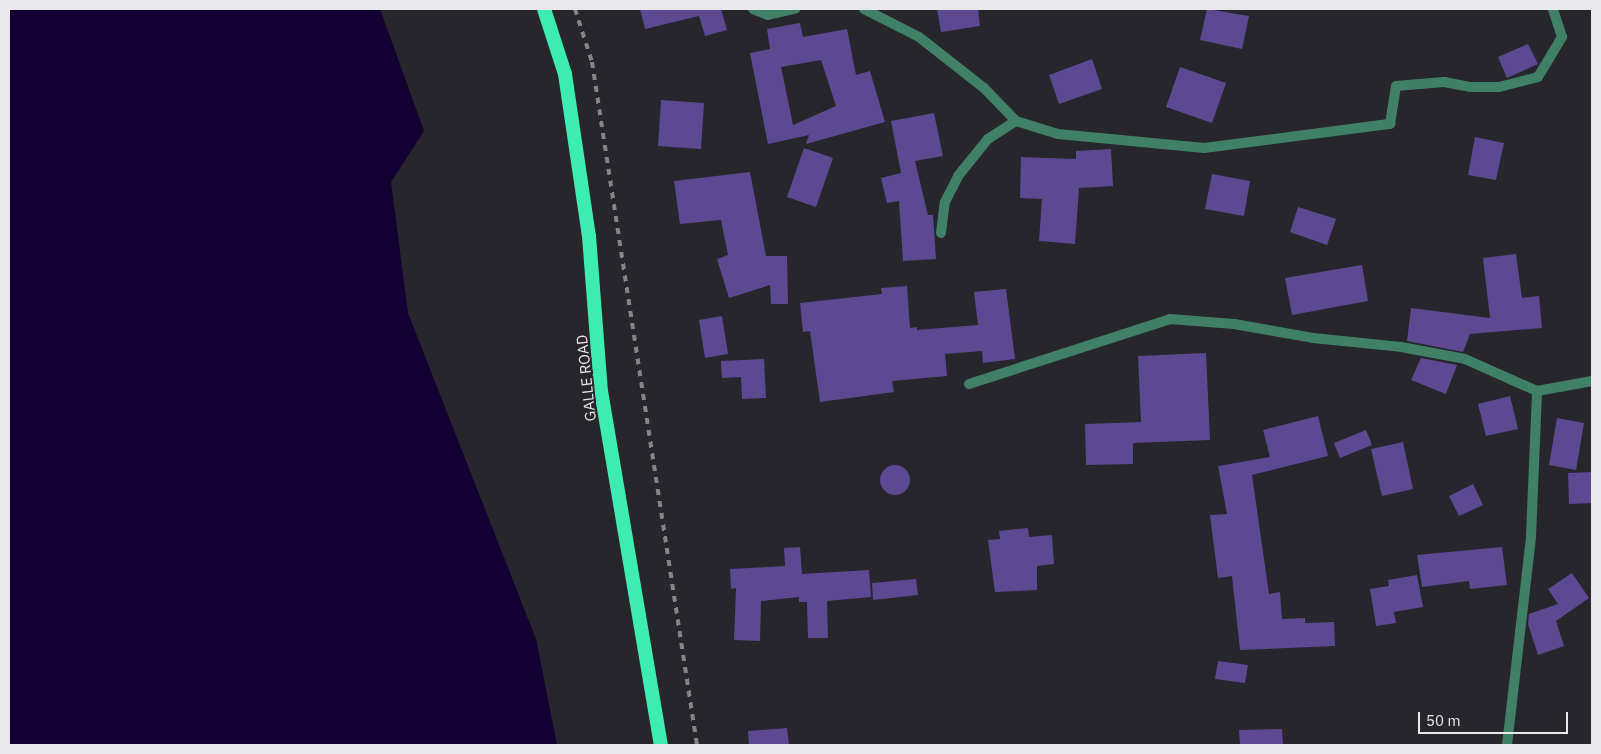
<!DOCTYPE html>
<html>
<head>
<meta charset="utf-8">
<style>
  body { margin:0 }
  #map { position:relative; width:1601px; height:754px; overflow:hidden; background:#27262c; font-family:"IBM Plex Sans",sans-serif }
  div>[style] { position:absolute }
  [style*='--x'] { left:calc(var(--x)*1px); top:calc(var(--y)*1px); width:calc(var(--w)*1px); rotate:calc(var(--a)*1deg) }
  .water>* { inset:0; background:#140133 }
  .building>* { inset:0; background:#5c4992 }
  .round { border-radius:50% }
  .service>* { height:10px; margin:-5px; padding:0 5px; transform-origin:5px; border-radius:5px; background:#408066 }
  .minor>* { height:10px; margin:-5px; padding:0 5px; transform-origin:5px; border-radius:5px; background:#408066 }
  .trunk>* { height:14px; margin:-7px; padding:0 7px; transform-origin:7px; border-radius:7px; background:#3cecb1 }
  .rail>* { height:4px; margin-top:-2px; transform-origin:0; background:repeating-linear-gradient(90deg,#858489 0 6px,transparent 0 12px) }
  span { translate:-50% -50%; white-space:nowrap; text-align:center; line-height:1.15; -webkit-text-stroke:4px #27262c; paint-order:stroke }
  .street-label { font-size:15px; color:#e9e8ec }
  .frame { position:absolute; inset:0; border:10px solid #e9e8ec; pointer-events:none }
  .scale { position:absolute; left:1418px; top:712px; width:150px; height:22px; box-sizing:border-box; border:2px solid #e9e8ec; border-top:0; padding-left:6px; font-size:15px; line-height:18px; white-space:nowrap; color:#e9e8ec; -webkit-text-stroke:4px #27262c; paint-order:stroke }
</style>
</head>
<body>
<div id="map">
  <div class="water">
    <i style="clip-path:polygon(9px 9px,380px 9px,424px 131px,391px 182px,408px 313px,536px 639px,557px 745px,9px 745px)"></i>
  </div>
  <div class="building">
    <i style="clip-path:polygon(640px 9px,721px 9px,727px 30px,705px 36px,699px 16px,645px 29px)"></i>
    <i style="clip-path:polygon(937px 9px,978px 9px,980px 26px,941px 32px)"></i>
    <i style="clip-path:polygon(1207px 9px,1249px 16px,1242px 49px,1200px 40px)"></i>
    <i style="clip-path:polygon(evenodd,800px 23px,803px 37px,847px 29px,856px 75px,870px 71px,885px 122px,806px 144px,809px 135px,768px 144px,750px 53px,770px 49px,767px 29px,800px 23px,821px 60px,836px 106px,793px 125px,781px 67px,821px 60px)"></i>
    <i style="clip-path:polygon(1528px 44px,1538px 64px,1507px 78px,1498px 57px)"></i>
    <i style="clip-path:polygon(1092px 59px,1102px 89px,1059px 104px,1049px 75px)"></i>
    <i style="clip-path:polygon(1180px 67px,1226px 83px,1212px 123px,1166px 107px)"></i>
    <i style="clip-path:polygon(661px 100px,704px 103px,701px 149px,658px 146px)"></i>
    <i style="clip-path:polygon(934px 113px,943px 156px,915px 161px,928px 215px,933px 215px,936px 259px,903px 261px,899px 201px,887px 203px,881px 178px,901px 173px,891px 121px)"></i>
    <i style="clip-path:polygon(1475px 137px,1504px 143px,1496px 180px,1468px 175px)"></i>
    <i style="clip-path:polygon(804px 148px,833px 158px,816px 207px,787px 197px)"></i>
    <i style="clip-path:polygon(1111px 149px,1113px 186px,1079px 188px,1075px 244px,1039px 241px,1042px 199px,1020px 198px,1021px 157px,1076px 159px,1076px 151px)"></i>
    <i style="clip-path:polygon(750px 172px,766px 256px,787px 256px,788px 304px,771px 304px,770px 285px,729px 298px,717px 259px,728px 255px,721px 220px,680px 224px,674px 181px)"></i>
    <i style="clip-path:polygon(1212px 174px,1250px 181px,1244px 216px,1205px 209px)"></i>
    <i style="clip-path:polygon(1298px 207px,1336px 219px,1327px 245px,1290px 232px)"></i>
    <i style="clip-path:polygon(1516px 254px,1522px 298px,1539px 296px,1542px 328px,1470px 334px,1463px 352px,1407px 341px,1411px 308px,1490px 318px,1483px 258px)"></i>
    <i style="clip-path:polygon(1362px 265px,1368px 301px,1292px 315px,1285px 278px)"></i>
    <i style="clip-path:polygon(907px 286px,910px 328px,917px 327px,917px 330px,978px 325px,974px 292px,1006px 289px,1015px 359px,983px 363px,982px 351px,945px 354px,947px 376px,892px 381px,894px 392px,820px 402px,810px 331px,803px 332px,800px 303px,882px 294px,881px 288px)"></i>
    <i style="clip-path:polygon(722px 316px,728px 354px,705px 358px,699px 320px)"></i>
    <i style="clip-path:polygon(1206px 353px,1210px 440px,1133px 443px,1133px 464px,1086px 465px,1085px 424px,1141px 422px,1138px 356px)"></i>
    <i style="clip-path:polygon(1421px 358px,1457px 365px,1446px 394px,1411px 380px)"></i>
    <i style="clip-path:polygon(764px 359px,766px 398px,742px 399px,741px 377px,722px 378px,721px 361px)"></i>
    <i style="clip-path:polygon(1510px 396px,1518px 429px,1486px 436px,1478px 404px)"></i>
    <i style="clip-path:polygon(1318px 416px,1328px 456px,1252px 475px,1269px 594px,1280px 592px,1282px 619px,1305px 618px,1305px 623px,1334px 622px,1335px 646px,1240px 650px,1232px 576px,1218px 578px,1210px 515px,1227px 514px,1218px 466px,1270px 457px,1263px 430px)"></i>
    <i style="clip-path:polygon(1557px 418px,1584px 423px,1576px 470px,1549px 465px)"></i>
    <i style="clip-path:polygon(1366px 430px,1372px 445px,1340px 458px,1334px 443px)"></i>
    <i style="clip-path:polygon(1403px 442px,1413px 489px,1382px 496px,1371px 449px)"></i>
    <i class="round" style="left:880px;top:465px;width:30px;height:30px"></i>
    <i style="clip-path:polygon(1592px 472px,1592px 503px,1569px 504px,1568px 473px)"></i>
    <i style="clip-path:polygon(1473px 484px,1483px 505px,1459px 516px,1449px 496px)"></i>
    <i style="clip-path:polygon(1028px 528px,1029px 537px,1052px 535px,1054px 564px,1037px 566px,1037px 590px,995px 592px,988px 540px,1000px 539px,999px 531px)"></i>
    <i style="clip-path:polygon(800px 547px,802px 574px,869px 570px,871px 597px,827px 601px,828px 638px,808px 638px,807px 602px,799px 602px,799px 597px,761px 601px,760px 641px,734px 640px,736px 588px,731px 589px,730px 569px,785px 566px,784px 548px)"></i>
    <i style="clip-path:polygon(1502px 547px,1507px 585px,1470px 589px,1469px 581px,1422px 587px,1417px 555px)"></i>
    <i style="clip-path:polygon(1572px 573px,1589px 598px,1556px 621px,1564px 646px,1538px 655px,1528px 624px,1529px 614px,1558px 604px,1548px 589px)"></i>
    <i style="clip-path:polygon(1417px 575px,1423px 607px,1394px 612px,1396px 623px,1376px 626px,1370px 589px,1389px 586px,1388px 580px)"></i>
    <i style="clip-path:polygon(916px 579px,918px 595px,873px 600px,872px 583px)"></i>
    <i style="clip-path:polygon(1218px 661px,1248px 665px,1245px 683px,1215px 679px)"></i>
    <i style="clip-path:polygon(787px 728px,789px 745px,749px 745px,748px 731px)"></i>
    <i style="clip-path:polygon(1282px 729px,1283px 745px,1240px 745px,1239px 730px)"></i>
  </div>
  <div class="service">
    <i style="--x:969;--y:384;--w:211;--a:-17.9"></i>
    <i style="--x:1170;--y:319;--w:64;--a:4.5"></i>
  </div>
  <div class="minor">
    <i style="--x:753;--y:9;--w:16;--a:22"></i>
    <i style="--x:768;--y:15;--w:28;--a:-13"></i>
    <i style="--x:864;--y:9;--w:62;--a:27"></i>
    <i style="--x:919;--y:37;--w:83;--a:38.1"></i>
    <i style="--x:984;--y:88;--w:46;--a:45.9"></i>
    <i style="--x:1016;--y:121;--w:44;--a:17.2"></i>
    <i style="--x:1058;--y:134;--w:147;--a:5.5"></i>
    <i style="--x:1204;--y:148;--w:188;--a:-7.4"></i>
    <i style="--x:1390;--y:124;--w:38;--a:-81"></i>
    <i style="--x:1396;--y:86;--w:48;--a:-4.8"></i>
    <i style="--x:1444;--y:82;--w:26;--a:11"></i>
    <i style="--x:1470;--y:87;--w:29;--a:0"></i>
    <i style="--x:1499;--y:87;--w:40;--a:-14.4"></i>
    <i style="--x:1538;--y:77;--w:47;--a:-59"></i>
    <i style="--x:1562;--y:37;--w:29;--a:-108"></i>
    <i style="--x:941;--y:233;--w:31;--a:-83"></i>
    <i style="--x:945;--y:202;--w:29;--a:-63"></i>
    <i style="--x:958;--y:176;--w:48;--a:-51"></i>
    <i style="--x:988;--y:139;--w:33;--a:-33"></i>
    <i style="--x:1234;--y:324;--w:80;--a:10"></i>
    <i style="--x:1313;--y:338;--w:88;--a:5.8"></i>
    <i style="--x:1401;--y:347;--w:65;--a:10.6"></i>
    <i style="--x:1465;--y:359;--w:79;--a:24"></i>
    <i style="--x:1507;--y:745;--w:210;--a:-83.4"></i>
    <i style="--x:1531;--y:536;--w:145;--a:-87.6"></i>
    <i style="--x:1537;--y:391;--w:56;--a:-10.3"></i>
  </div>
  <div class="trunk">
    <i style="--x:544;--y:9;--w:68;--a:72.1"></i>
    <i style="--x:565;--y:74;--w:164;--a:81.6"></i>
    <i style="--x:589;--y:236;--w:155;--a:85.6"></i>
    <i style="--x:601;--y:391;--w:359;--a:80.4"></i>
  </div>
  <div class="rail">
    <i style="--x:575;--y:9;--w:56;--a:72.2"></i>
    <i style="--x:592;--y:62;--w:691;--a:81.26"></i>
  </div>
  <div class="street-label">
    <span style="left:586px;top:378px;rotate:-96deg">GALLE ROAD</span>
  </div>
  <div class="frame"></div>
  <div class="scale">50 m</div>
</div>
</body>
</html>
